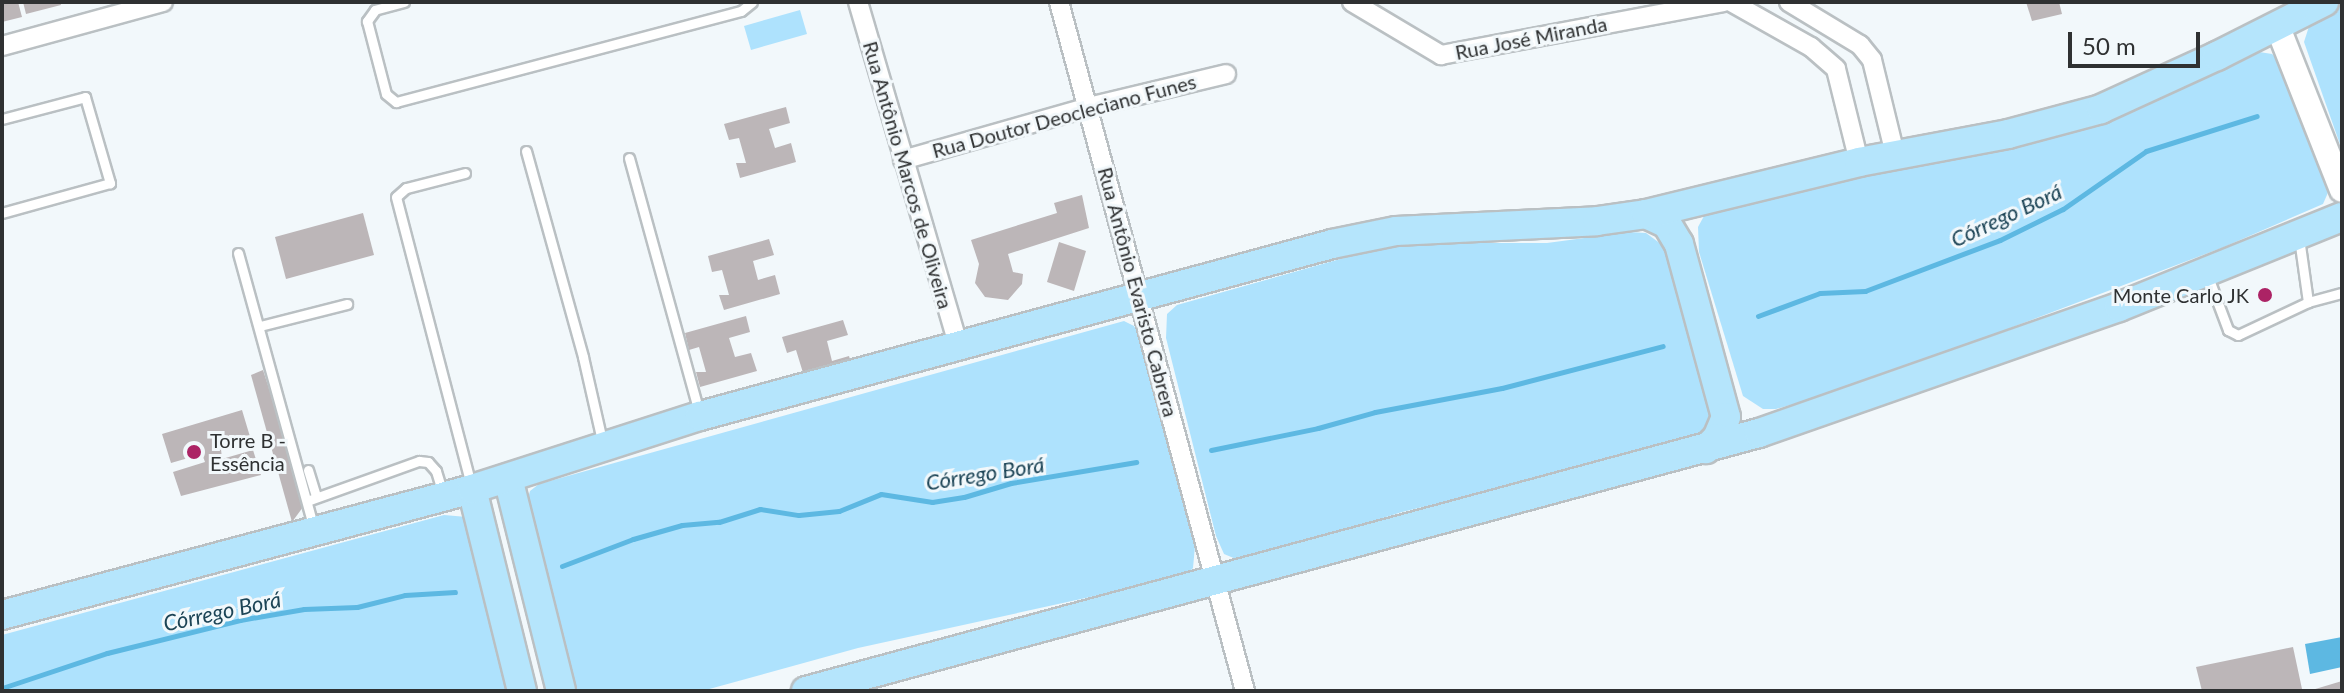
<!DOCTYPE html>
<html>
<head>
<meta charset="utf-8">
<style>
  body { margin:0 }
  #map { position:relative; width:2344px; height:693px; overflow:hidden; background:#f2f8fb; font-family:Lato,sans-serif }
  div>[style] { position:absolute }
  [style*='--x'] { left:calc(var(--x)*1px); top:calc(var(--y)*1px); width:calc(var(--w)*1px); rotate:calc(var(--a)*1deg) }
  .green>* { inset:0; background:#aee2fd }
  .water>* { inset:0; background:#5db8e2 }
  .stream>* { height:5px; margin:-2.5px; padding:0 2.5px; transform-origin:2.5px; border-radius:2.5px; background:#5db8e2 }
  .building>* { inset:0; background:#bcb6b8 }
  .roads { filter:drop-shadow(2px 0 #bac0c3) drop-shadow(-2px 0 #bac0c3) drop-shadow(0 2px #bac0c3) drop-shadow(0 -2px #bac0c3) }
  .lane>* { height:9px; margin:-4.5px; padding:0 4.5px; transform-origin:4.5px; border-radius:4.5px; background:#fff }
  .street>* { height:18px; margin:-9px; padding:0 9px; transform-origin:9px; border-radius:9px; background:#fff }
  .secondary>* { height:24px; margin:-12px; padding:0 12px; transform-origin:12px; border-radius:12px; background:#fff }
  .primary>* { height:28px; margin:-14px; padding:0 14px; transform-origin:14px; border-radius:14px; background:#b5e5fc }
  .dots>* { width:22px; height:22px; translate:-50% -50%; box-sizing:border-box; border:4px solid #f2f8fb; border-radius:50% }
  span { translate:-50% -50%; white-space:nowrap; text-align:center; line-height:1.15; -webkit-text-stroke:6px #f2f8fb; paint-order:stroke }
  .street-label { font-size:20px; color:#2f3132 }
  .poi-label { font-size:20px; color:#2f3132 }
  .right { translate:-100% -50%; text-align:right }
  .left { translate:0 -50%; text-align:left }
  .water-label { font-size:22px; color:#1c4456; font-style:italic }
  .frame { position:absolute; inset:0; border:4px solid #2f3132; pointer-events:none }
  .scale { position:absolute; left:2068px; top:32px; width:132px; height:36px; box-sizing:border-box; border:4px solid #2f3132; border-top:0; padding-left:10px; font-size:24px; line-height:28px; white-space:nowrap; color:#2f3132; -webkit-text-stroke:6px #f2f8fb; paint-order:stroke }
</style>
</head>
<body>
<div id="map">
  <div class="green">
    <i style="clip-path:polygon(2342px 5px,2342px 150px,2304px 42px,2311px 20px,2320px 13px)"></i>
    <i style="clip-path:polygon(800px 10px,807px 34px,751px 50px,744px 26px)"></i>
    <i style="clip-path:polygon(2253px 51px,2272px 54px,2280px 61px,2330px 188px,2323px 204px,2224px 247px,1860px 385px,1776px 409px,1763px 409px,1743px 396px,1699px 252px,1698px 227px,1704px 216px,1718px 209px)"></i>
    <i style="clip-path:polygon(1629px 232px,1646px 233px,1665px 247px,1710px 408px,1711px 420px,1705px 433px,1684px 444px,1402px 512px,1259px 557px,1236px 559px,1224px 554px,1216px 536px,1166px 338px,1167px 314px,1177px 305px,1397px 243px,1547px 243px)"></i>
    <i style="clip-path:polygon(1124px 321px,1134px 326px,1143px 342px,1195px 546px,1193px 568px,1186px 576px,858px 648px,702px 691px,574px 691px,527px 502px,530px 491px,539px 484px)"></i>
    <i style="clip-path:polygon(444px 515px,467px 517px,517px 691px,2px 691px,2px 635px)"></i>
  </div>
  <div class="water">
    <i style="clip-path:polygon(2342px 637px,2342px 667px,2310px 674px,2305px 644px)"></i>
  </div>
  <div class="stream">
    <i style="--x:1758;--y:316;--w:66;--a:-20.4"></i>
    <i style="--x:1820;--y:293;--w:45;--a:-2.5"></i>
    <i style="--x:1865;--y:291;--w:144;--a:-20.7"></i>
    <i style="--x:2000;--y:240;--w:70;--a:-26.2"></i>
    <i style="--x:2063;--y:209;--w:101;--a:-34.9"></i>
    <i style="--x:2146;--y:151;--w:116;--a:-17.5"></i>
    <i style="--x:1211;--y:450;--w:109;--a:-11.6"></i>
    <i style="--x:1318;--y:428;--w:59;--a:-15.7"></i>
    <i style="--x:1375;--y:412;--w:129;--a:-10.7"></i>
    <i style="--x:1502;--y:388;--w:166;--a:-14.6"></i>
    <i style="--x:562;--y:566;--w:76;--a:-20.8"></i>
    <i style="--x:633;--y:539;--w:51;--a:-15.9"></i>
    <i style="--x:682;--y:525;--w:37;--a:-5"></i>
    <i style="--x:719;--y:522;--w:43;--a:-17.6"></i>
    <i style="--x:760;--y:509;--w:39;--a:9"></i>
    <i style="--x:799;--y:515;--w:40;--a:-5.7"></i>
    <i style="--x:839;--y:511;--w:45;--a:-22"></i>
    <i style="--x:881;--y:494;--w:52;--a:8.9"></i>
    <i style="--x:932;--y:502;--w:32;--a:-9"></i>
    <i style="--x:964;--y:497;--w:49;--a:-16.6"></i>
    <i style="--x:1011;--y:483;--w:127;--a:-9.5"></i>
    <i style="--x:2;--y:688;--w:111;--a:-18.4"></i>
    <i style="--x:107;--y:653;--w:137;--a:-13.9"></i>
    <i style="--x:240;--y:620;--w:65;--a:-9.8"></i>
    <i style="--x:304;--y:609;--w:53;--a:-2.2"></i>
    <i style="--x:357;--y:607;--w:49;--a:-14"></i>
    <i style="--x:405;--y:595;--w:50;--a:-3.4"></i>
  </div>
  <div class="building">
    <i style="clip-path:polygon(2px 2px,18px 2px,22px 17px,2px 22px)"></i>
    <i style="clip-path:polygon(23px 2px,60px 2px,61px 5px,26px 14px)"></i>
    <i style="clip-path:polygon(2026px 2px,2059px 2px,2062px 14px,2032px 21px)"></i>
    <i style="clip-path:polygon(786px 107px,790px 123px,769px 129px,775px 148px,791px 143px,796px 162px,740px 178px,736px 163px,746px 163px,739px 138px,729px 140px,724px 124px)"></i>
    <i style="clip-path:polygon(1082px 195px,1089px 228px,1008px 254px,1013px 272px,1023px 274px,1022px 284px,1008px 300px,985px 297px,975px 283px,979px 264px,971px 240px,1057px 213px,1054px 203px)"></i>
    <i style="clip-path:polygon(363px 213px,374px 255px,286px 279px,275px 237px)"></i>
    <i style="clip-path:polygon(769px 239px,774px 255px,753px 261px,758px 280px,775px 275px,780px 294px,724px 310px,719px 295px,729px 295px,722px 270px,712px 272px,708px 256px)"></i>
    <i style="clip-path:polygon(1059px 242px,1086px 251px,1074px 291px,1047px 282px)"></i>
    <i style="clip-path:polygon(746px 316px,750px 332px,729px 338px,735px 357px,751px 353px,757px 371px,700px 387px,696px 372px,706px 372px,699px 347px,689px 350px,685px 333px)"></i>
    <i style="clip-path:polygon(843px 320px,848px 335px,827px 341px,832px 361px,849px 356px,854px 373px,798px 389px,794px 376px,804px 376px,796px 350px,787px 353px,782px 337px)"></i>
    <i style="clip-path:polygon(263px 370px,306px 503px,292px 522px,251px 375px)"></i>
    <i style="clip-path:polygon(242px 410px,251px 440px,221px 449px,222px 459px,253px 450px,261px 475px,181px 496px,173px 472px,205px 462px,202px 454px,171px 463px,162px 434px)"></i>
    <i style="clip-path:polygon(2293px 647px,2302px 689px,2202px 691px,2196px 667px)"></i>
    <i style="clip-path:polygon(2342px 681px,2342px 691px,2312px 691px,2312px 690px)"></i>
  </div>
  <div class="roads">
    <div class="lane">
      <i style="--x:404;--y:2;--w:30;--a:165"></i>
      <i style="--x:375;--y:10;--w:14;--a:126"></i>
      <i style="--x:367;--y:21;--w:75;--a:75.4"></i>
      <i style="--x:386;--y:94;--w:13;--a:39"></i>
      <i style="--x:396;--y:102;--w:357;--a:-14.8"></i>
      <i style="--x:741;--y:11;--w:14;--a:-39"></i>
      <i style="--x:2;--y:119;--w:86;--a:-14.8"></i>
      <i style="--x:85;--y:97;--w:90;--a:73.8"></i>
      <i style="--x:110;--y:183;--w:112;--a:164.5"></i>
      <i style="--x:526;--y:151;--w:214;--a:74.5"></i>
      <i style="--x:583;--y:357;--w:90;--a:77.2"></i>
      <i style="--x:629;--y:158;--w:264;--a:74.6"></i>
      <i style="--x:465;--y:173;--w:61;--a:165.7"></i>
      <i style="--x:406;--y:188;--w:13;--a:138"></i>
      <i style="--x:396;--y:197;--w:297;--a:75.4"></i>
      <i style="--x:2299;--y:238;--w:65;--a:82"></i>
      <i style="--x:238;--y:253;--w:285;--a:74.6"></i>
      <i style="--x:2207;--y:274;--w:60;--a:69.4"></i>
      <i style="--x:2228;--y:330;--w:11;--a:27"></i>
      <i style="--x:2238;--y:335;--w:77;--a:-25.2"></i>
      <i style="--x:2308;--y:302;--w:35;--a:-15"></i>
      <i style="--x:260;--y:326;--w:90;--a:-14.2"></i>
      <i style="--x:308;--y:470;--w:28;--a:73"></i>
      <i style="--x:307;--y:501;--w:119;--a:-19.7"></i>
      <i style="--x:419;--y:461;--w:9;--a:6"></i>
      <i style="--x:428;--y:462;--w:12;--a:48"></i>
      <i style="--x:436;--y:471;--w:24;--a:73"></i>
    </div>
    <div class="street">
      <i style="--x:858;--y:2;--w:359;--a:73.7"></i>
      <i style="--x:1059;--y:2;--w:714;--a:74.89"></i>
      <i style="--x:1352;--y:2;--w:104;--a:30.8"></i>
      <i style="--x:1441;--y:55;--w:287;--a:-10.6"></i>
      <i style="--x:1731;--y:2;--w:92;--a:29.4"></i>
      <i style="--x:1811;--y:47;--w:33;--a:41"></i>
      <i style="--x:1836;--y:69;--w:96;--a:76.1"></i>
      <i style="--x:1789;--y:2;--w:83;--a:31.2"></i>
      <i style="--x:1860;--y:45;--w:19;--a:51"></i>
      <i style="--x:1872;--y:60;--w:97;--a:76.3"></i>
      <i style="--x:2;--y:46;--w:167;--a:-15.3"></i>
      <i style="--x:903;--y:160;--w:193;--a:-15.9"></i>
      <i style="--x:1089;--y:107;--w:141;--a:-13.5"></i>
    </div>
    <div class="secondary">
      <i style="--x:2277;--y:25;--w:177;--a:68.5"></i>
    </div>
    <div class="primary">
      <i style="--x:1646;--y:214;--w:23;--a:25"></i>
      <i style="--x:1667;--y:224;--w:23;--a:59"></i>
      <i style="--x:1679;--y:244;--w:179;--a:74.8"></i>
      <i style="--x:1726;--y:417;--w:23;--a:113"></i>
      <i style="--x:1717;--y:438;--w:16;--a:135"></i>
      <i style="--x:508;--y:478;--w:219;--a:76"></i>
      <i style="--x:472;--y:489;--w:208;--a:76.1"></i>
      <i style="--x:2;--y:615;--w:487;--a:-15"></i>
      <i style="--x:472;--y:489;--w:239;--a:-17.8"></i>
      <i style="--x:700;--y:416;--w:655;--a:-15.22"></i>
      <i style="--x:1332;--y:244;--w:65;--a:-11.5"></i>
      <i style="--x:1396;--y:231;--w:201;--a:-2.8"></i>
      <i style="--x:1597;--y:221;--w:49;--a:-8.1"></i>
      <i style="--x:1646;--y:214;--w:219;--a:-13.7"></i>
      <i style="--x:1859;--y:162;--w:152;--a:-10.6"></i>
      <i style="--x:2008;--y:134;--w:96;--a:-15"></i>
      <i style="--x:2101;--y:109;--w:128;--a:-24.6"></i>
      <i style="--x:2217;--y:56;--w:120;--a:-26.8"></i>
      <i style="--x:806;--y:691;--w:987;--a:-15.15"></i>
      <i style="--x:1759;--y:433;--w:381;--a:-19.3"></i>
      <i style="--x:2119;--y:307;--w:240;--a:-22"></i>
    </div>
  </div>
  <div class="dots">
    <i style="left:2265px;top:295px;background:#ac2365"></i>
    <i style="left:194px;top:452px;background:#ac2365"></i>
  </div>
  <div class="street-label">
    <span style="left:1531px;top:38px;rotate:-11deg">Rua José Miranda</span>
    <span style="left:1064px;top:116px;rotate:-15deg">Rua Doutor Deocleciano Funes</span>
    <span style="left:908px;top:175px;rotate:74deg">Rua Antônio Marcos de Oliveira</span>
    <span style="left:1138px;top:292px;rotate:75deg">Rua Antônio Evaristo Cabrera</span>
  </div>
  <div class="poi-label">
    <span class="right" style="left:2249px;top:295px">Monte Carlo JK</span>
    <span class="left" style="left:210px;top:452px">Torre B -<br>Essência</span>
  </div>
  <div class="water-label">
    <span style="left:2006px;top:215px;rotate:-25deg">Córrego Borá</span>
    <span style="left:985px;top:473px;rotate:-9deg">Córrego Borá</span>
    <span style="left:222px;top:611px;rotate:-12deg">Córrego Borá</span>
  </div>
  <div class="frame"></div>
  <div class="scale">50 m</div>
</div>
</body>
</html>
